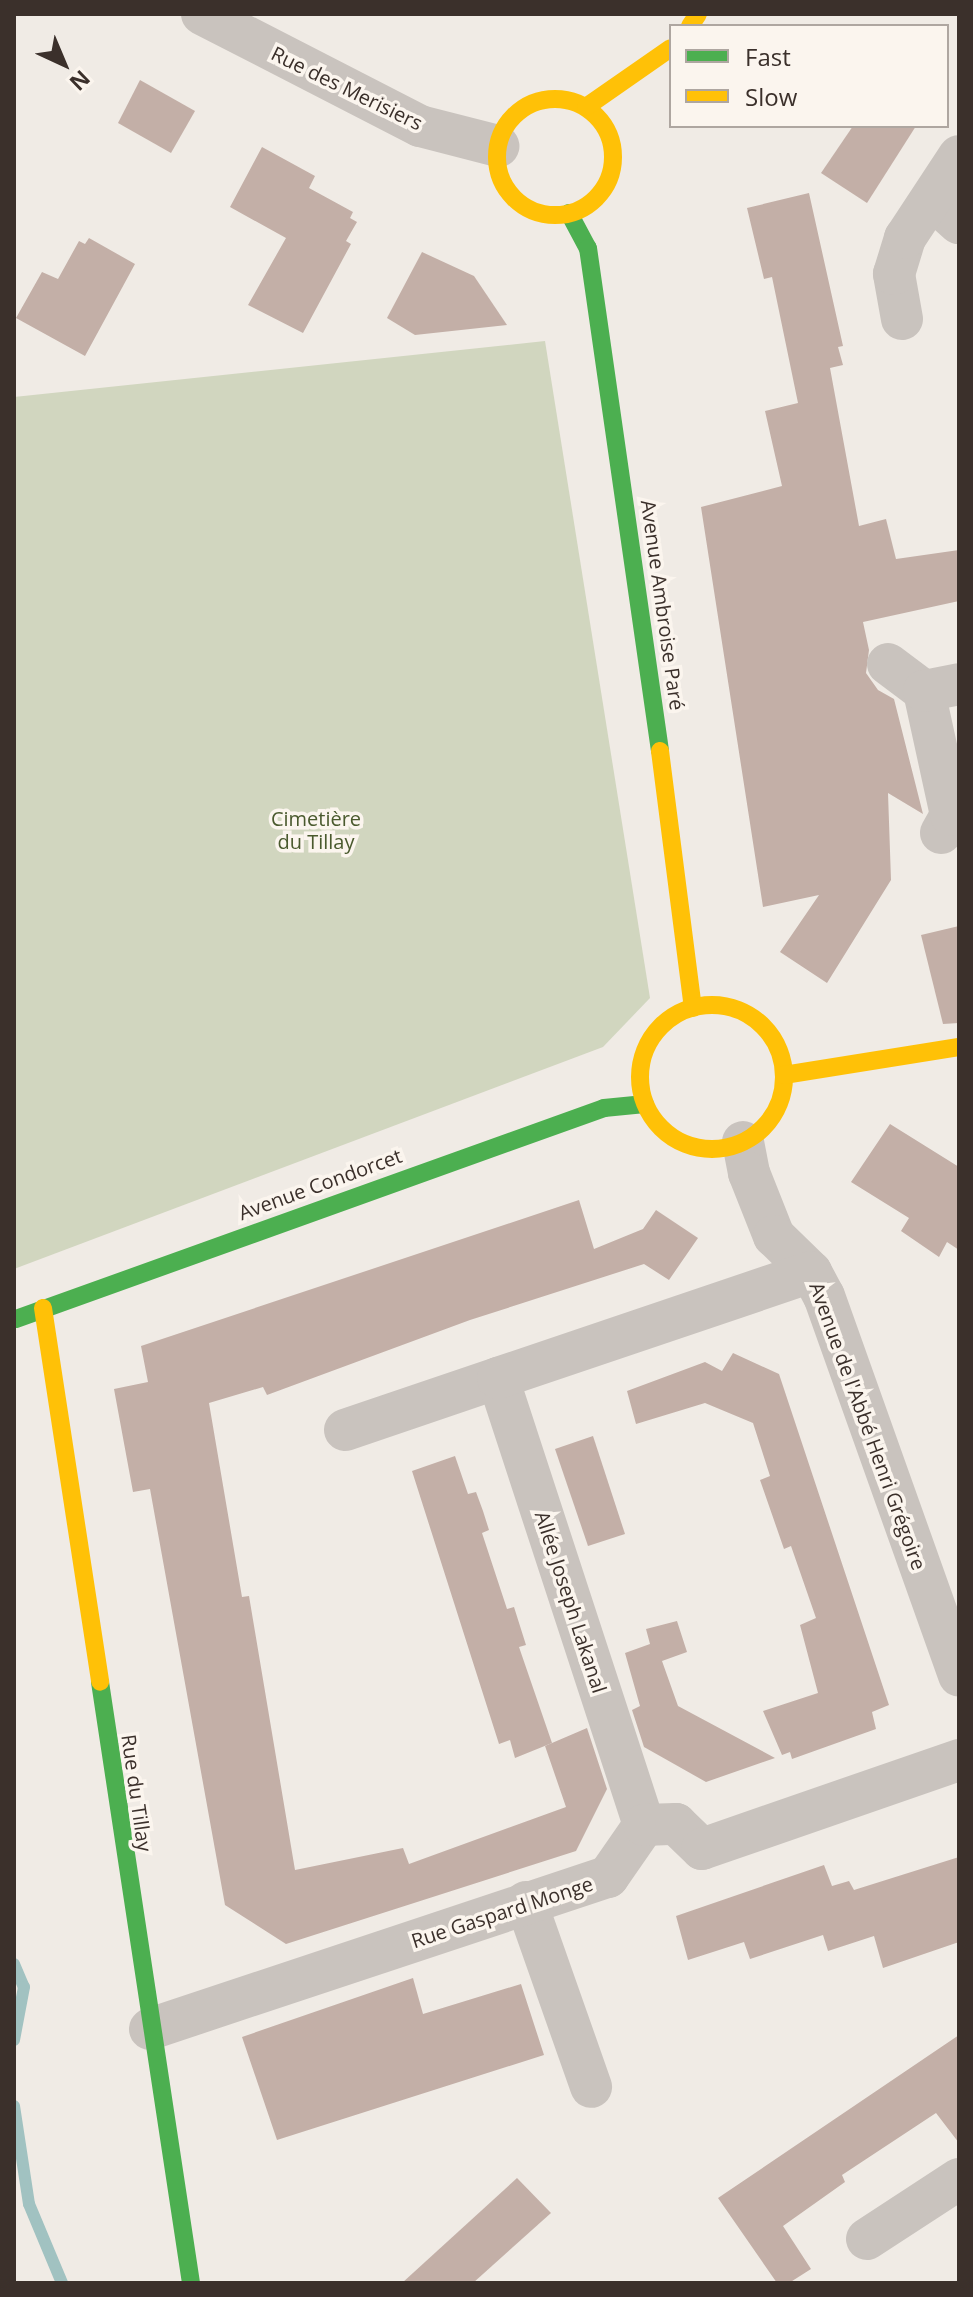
<!DOCTYPE html>
<html>
<head>
<meta charset="utf-8">
<style>
  body { margin:0 }
  #map { position:relative; width:973px; height:2297px; overflow:hidden; background:#f0ebe5; font-family:"Open Sans",sans-serif }
  div>[style] { position:absolute }
  [style*='--x'] { left:calc(var(--x)*1px); top:calc(var(--y)*1px); width:calc(var(--w)*1px); rotate:calc(var(--a)*1deg) }
  .green>* { inset:0; background:#d1d6bf }
  .stream>* { height:12px; margin:-6px; padding:0 6px; transform-origin:6px; border-radius:6px; background:#a1c2c1 }
  .building>* { inset:0; background:#c3afa7 }
  .street>* { height:42px; margin:-21px; padding:0 21px; transform-origin:21px; border-radius:21px; background:#c9c3be }
  .fast>* { height:18px; margin:-9px; padding:0 9px; transform-origin:9px; border-radius:9px; background:#4caf50 }
  .slow>* { height:18px; margin:-9px; padding:0 9px; transform-origin:9px; border-radius:9px; background:#ffc107 }
  .slow>.ring { margin:-9px; padding:0; box-sizing:content-box; background:none; border:18px solid #ffc107; border-radius:50% }
  span { translate:-50% -50%; white-space:nowrap; text-align:center; line-height:1.15; -webkit-text-stroke:7px #fbf5ee; paint-order:stroke }
  .street-label { font-size:20px; color:#3b302b }
  .park-label { font-size:20px; color:#4a5a2e }
  .frame { position:absolute; inset:0; border:16px solid #3b302b; pointer-events:none }
  .legend { position:absolute; left:669px; top:24px; width:280px; height:104px; box-sizing:border-box; background:#fbf5ee; border:2px solid #aea6a0; margin:0; padding:10px 14px; list-style:none; font-size:24px; color:#3b302b }
  .legend li { display:flex; align-items:center; gap:16px; height:40px }
  .legend b { width:40px; border:2px solid #aea6a0 }
  .north { position:absolute; left:24px; top:24px; width:80px; height:80px; -webkit-text-stroke:6px #fbf5ee; paint-order:stroke; rotate:136deg; font-size:22px; font-weight:700; line-height:32px; text-align:center; color:#3b302b }
  .north::after { content:''; display:block; margin:auto; width:28px; height:36px; background:#3b302b; clip-path:polygon(50% 0,100% 100%,50% 72%,0 100%) }
</style>
</head>
<body>
<div id="map">
  <div class="green">
    <i style="clip-path:polygon(545px 341px,650px 998px,603px 1047px,14px 1269px,14px 397px)"></i>
  </div>
  <div class="stream">
    <i style="--x:14;--y:1964;--w:25;--a:67"></i>
    <i style="--x:24;--y:1987;--w:54;--a:100.7"></i>
    <i style="--x:14;--y:2106;--w:99;--a:81.3"></i>
    <i style="--x:29;--y:2204;--w:86;--a:67.3"></i>
  </div>
  <div class="building">
    <i style="clip-path:polygon(140px 80px,195px 111px,171px 153px,118px 123px)"></i>
    <i style="clip-path:polygon(853px 126px,916px 126px,867px 203px,821px 173px)"></i>
    <i style="clip-path:polygon(262px 147px,315px 176px,309px 188px,353px 212px,350px 218px,357px 222px,346px 241px,351px 244px,303px 333px,248px 305px,286px 238px,230px 207px)"></i>
    <i style="clip-path:polygon(809px 193px,843px 346px,838px 347px,843px 365px,830px 368px,859px 526px,886px 519px,896px 559px,959px 550px,959px 601px,863px 622px,869px 650px,866px 673px,878px 690px,894px 699px,923px 814px,888px 793px,891px 880px,827px 983px,780px 952px,819px 895px,763px 907px,701px 507px,782px 486px,765px 411px,798px 403px,772px 277px,764px 279px,747px 208px)"></i>
    <i style="clip-path:polygon(89px 238px,135px 264px,85px 356px,16px 318px,42px 272px,58px 279px,79px 241px,85px 244px)"></i>
    <i style="clip-path:polygon(422px 252px,474px 276px,507px 325px,415px 335px,387px 318px)"></i>
    <i style="clip-path:polygon(959px 926px,959px 1023px,943px 1024px,921px 935px)"></i>
    <i style="clip-path:polygon(890px 1124px,959px 1167px,959px 1250px,947px 1242px,939px 1257px,901px 1231px,909px 1218px,851px 1182px)"></i>
    <i style="clip-path:polygon(579px 1200px,594px 1249px,643px 1229px,656px 1210px,698px 1238px,669px 1280px,644px 1264px,470px 1320px,267px 1395px,263px 1387px,209px 1403px,242px 1597px,249px 1596px,295px 1870px,403px 1848px,409px 1864px,566px 1807px,545px 1746px,587px 1728px,607px 1789px,576px 1851px,286px 1944px,225px 1905px,150px 1489px,133px 1492px,114px 1389px,148px 1382px,141px 1346px)"></i>
    <i style="clip-path:polygon(733px 1353px,779px 1374px,889px 1705px,872px 1712px,876px 1729px,792px 1759px,790px 1752px,782px 1755px,763px 1711px,818px 1693px,800px 1625px,816px 1618px,791px 1546px,784px 1549px,760px 1480px,770px 1476px,753px 1423px,705px 1403px,636px 1424px,627px 1391px,705px 1362px,722px 1371px)"></i>
    <i style="clip-path:polygon(593px 1436px,625px 1534px,588px 1546px,555px 1449px)"></i>
    <i style="clip-path:polygon(455px 1456px,468px 1494px,476px 1492px,483px 1511px,489px 1530px,482px 1533px,507px 1609px,514px 1607px,526px 1645px,519px 1647px,552px 1743px,515px 1758px,510px 1740px,499px 1744px,412px 1471px)"></i>
    <i style="clip-path:polygon(677px 1621px,687px 1652px,662px 1661px,678px 1706px,775px 1758px,706px 1782px,644px 1747px,632px 1710px,640px 1706px,625px 1653px,650px 1644px,646px 1629px)"></i>
    <i style="clip-path:polygon(959px 1857px,959px 1942px,883px 1968px,874px 1936px,828px 1951px,823px 1935px,750px 1959px,744px 1942px,688px 1960px,676px 1916px,824px 1865px,832px 1886px,849px 1881px,854px 1890px)"></i>
    <i style="clip-path:polygon(413px 1978px,423px 2014px,521px 1984px,544px 2055px,277px 2140px,242px 2037px)"></i>
    <i style="clip-path:polygon(959px 2035px,959px 2143px,936px 2113px,842px 2175px,845px 2182px,783px 2226px,811px 2269px,789px 2283px,777px 2283px,718px 2198px)"></i>
    <i style="clip-path:polygon(517px 2178px,551px 2213px,473px 2283px,402px 2283px)"></i>
  </div>
  <div class="street">
    <i style="--x:202;--y:14;--w:245;--a:27.2"></i>
    <i style="--x:420;--y:126;--w:81;--a:14.4"></i>
    <i style="--x:932;--y:199;--w:36;--a:42"></i>
    <i style="--x:902;--y:319;--w:46;--a:-100.1"></i>
    <i style="--x:894;--y:274;--w:38;--a:-73"></i>
    <i style="--x:905;--y:238;--w:98;--a:-56.6"></i>
    <i style="--x:888;--y:664;--w:45;--a:36.9"></i>
    <i style="--x:941;--y:833;--w:21;--a:-61"></i>
    <i style="--x:951;--y:815;--w:127;--a:-102.3"></i>
    <i style="--x:924;--y:691;--w:36;--a:-11"></i>
    <i style="--x:743;--y:1142;--w:32;--a:79"></i>
    <i style="--x:749;--y:1173;--w:68;--a:68.4"></i>
    <i style="--x:774;--y:1236;--w:52;--a:44.2"></i>
    <i style="--x:811;--y:1272;--w:27;--a:62"></i>
    <i style="--x:824;--y:1296;--w:403;--a:70.4"></i>
    <i style="--x:345;--y:1430;--w:162;--a:-18.8"></i>
    <i style="--x:644;--y:1825;--w:470;--a:-108.1"></i>
    <i style="--x:498;--y:1378;--w:330;--a:-18.7"></i>
    <i style="--x:526;--y:1902;--w:196;--a:70.6"></i>
    <i style="--x:150;--y:2029;--w:483;--a:-18.4"></i>
    <i style="--x:608;--y:1877;--w:63;--a:-55.3"></i>
    <i style="--x:644;--y:1825;--w:32;--a:-2"></i>
    <i style="--x:676;--y:1824;--w:36;--a:44"></i>
    <i style="--x:702;--y:1849;--w:272;--a:-19.1"></i>
    <i style="--x:867;--y:2239;--w:110;--a:-33.1"></i>
  </div>
  <div class="fast">
    <i style="--x:569;--y:213;--w:40;--a:62"></i>
    <i style="--x:588;--y:248;--w:508;--a:81.85"></i>
    <i style="--x:16;--y:1319;--w:625;--a:-19.74"></i>
    <i style="--x:604;--y:1108;--w:41;--a:-5.6"></i>
    <i style="--x:100;--y:1682;--w:608;--a:81.39"></i>
  </div>
  <div class="slow">
    <i style="--x:690;--y:26;--w:14;--a:-56"></i>
    <i class="ring" style="left:497px;top:99px;width:98px;height:98px"></i>
    <i style="--x:586;--y:107;--w:103;--a:-34.8"></i>
    <i style="--x:660;--y:751;--w:259;--a:82.7"></i>
    <i class="ring" style="left:640px;top:1005px;width:126px;height:126px"></i>
    <i style="--x:784;--y:1075;--w:177;--a:-9.1"></i>
    <i style="--x:43;--y:1308;--w:378;--a:81.3"></i>
  </div>
  <div class="street-label">
    <span style="left:347px;top:88px;rotate:26deg">Rue des Merisiers</span>
    <span style="left:663px;top:605px;rotate:82deg">Avenue Ambroise Paré</span>
    <span style="left:320px;top:1184px;rotate:-20deg">Avenue Condorcet</span>
    <span style="left:868px;top:1426px;rotate:70deg">Avenue de l'Abbé Henri Grégoire</span>
    <span style="left:571px;top:1602px;rotate:72deg">Allée Joseph Lakanal</span>
    <span style="left:137px;top:1793px;rotate:82deg">Rue du Tillay</span>
    <span style="left:502px;top:1912px;rotate:-18deg">Rue Gaspard Monge</span>
  </div>
  <div class="park-label">
    <span style="left:316px;top:830px">Cimetière<br>du Tillay</span>
  </div>
  <div class="frame"></div>
  <ul class="legend">
  <li><b style="height:10px;background:#4caf50"></b>Fast</li>
  <li><b style="height:10px;background:#ffc107"></b>Slow</li>
  </ul>
  <div class="north">N</div>
</div>
</body>
</html>
